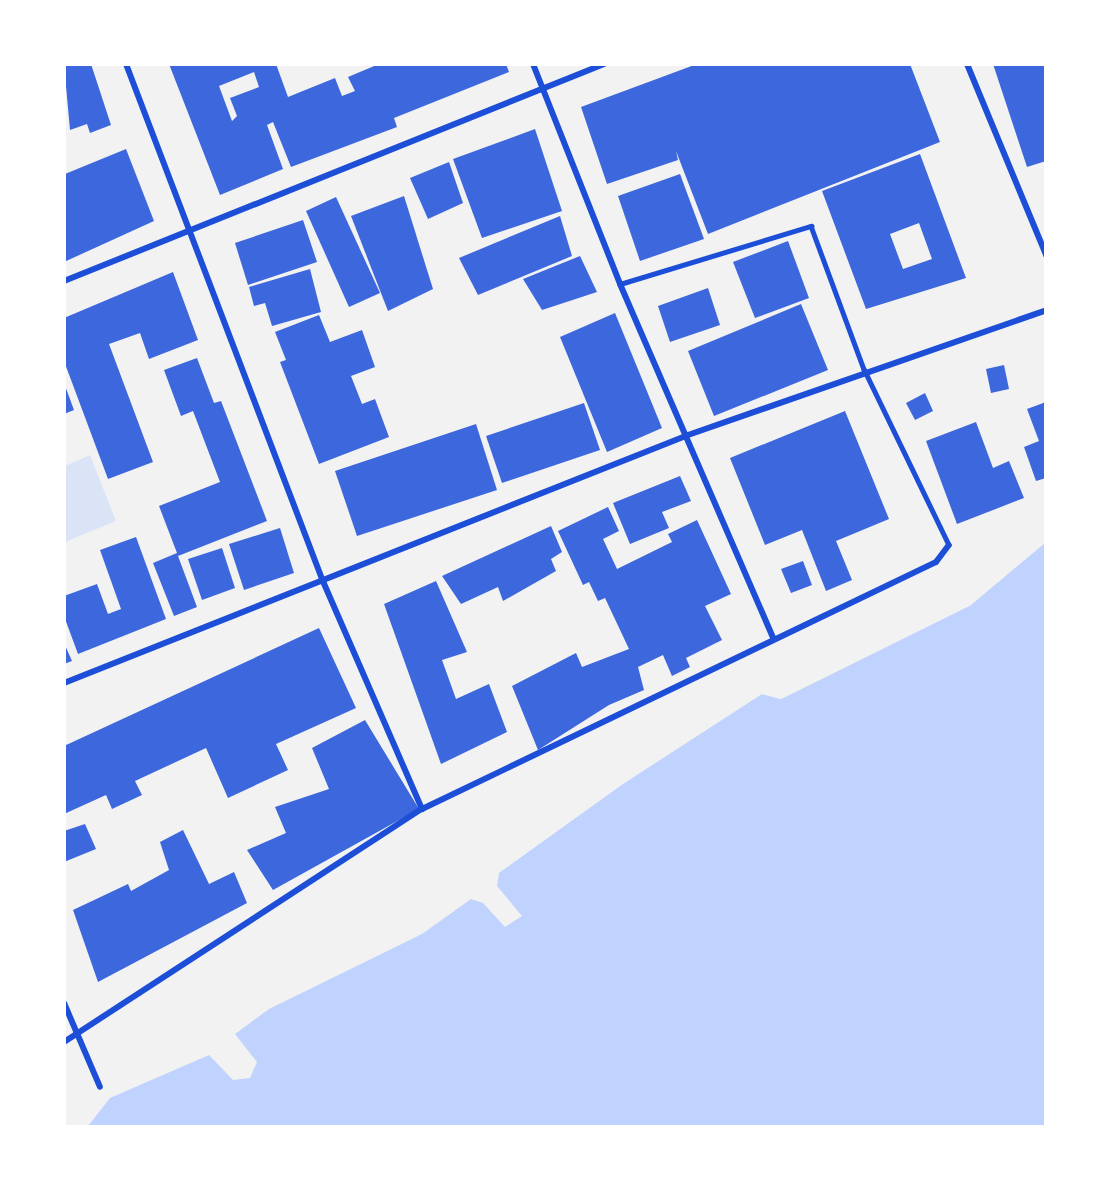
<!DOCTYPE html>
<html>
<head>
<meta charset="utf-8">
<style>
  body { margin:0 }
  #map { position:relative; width:1110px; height:1191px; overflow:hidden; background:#f2f2f2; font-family:Ubuntu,sans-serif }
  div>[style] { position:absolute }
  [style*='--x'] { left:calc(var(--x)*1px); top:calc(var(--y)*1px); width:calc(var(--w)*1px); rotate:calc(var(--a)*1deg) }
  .green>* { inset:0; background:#dbe4f7 }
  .water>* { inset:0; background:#bfd3fe }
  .pier>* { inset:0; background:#f2f2f2 }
  .building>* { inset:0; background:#3d67dc }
  .service>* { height:4.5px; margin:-2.25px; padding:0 2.25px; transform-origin:2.25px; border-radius:2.25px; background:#1d4ed8 }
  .minor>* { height:6px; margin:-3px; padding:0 3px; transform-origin:3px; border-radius:3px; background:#1d4ed8 }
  span { translate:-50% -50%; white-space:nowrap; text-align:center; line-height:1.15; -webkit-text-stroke:6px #fff; paint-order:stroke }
  .frame { position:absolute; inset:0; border:66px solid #fff; pointer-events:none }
</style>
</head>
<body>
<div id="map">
  <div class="green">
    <i style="clip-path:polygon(90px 455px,116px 521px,65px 542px,65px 466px)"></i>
  </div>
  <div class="water">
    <i style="clip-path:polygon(1045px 543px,1045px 1126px,88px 1126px,110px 1098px,209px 1055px,233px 1080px,250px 1078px,257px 1062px,235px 1034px,269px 1009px,422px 934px,471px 899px,483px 903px,505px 927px,522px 916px,497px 886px,499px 873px,623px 784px,762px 694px,781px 699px,971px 605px)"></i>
  </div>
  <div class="pier">
    <i style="clip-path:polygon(969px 602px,971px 605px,781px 699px,762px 694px,781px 696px)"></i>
  </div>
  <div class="building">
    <i style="clip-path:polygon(64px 64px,91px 64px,111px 125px,90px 133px,87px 124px,70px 130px)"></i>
    <i style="clip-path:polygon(evenodd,169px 64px,276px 64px,288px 97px,335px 78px,342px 96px,355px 91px,348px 77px,379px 64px,506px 64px,509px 72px,394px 118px,397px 127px,291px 167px,273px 122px,267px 125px,283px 169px,220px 195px,169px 64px,254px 72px,259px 87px,230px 98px,237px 116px,232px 121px,219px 86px,254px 72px)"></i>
    <i style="clip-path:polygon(697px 64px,910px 64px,940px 142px,708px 234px,676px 151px,678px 160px,607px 184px,581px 107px)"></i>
    <i style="clip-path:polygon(993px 64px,1046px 64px,1046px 161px,1027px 167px)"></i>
    <i style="clip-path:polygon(535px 129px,562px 211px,482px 238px,453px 159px)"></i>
    <i style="clip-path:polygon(126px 149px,154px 221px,64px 262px,65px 174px)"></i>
    <i style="clip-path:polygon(evenodd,920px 154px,966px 278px,866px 309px,822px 191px,920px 154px,919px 223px,932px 259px,903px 269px,890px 234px,919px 223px)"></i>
    <i style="clip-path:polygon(449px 162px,463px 203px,428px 219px,410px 178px)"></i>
    <i style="clip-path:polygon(680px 174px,704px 239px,640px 261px,618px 196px)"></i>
    <i style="clip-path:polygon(404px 196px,433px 289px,388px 311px,351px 216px)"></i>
    <i style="clip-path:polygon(336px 197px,380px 293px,349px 307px,306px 211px)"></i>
    <i style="clip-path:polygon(560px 216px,572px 256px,478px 295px,459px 258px)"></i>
    <i style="clip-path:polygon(303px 220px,317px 262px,248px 285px,235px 243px)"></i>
    <i style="clip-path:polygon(788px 241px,809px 298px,755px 318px,733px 262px)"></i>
    <i style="clip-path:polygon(580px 256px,597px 292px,542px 310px,523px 279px)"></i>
    <i style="clip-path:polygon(310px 269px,321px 312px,272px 326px,265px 303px,254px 306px,249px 287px)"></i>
    <i style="clip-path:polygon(173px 272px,198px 340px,149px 359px,140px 333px,109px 344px,153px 462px,108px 479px,64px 361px,64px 318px)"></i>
    <i style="clip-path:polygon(708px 288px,720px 325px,670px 342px,658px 306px)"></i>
    <i style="clip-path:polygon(801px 304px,828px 370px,714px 416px,688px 351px)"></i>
    <i style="clip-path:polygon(615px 313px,662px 428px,607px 452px,560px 337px)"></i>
    <i style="clip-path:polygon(319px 315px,330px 342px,362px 330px,375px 367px,351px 376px,362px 404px,375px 399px,389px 437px,319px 464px,280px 362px,286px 360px,275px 332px)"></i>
    <i style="clip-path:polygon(197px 358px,214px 403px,221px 401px,267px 521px,178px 556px,197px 607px,174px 616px,153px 563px,177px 553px,159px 506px,220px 482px,193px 411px,181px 416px,164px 370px)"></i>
    <i style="clip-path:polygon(1004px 365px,1009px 389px,991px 393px,986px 369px)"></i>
    <i style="clip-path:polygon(64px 383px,74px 410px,64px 414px)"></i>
    <i style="clip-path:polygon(925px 393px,933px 411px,915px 420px,906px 403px)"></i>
    <i style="clip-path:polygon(1046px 402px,1046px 478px,1036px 481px,1024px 447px,1039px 441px,1027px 409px)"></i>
    <i style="clip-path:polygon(584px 403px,600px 450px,502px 483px,486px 436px)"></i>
    <i style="clip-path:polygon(845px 411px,889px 519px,836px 541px,852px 580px,826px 591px,802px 530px,765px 545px,730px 458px)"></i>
    <i style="clip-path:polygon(976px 422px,993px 468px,1009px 461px,1024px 498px,957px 524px,926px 441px)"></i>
    <i style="clip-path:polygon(476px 424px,497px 490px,357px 536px,335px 471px)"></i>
    <i style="clip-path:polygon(680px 476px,691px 501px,662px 512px,669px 528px,630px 544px,613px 503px)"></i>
    <i style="clip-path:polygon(608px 507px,619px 531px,603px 539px,617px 569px,672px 542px,668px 534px,697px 520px,731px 594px,705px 606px,722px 640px,686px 658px,690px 667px,672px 676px,663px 655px,638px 667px,644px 690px,609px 705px,538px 750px,512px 686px,576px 653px,582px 667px,629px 649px,605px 598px,598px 601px,589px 582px,583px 585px,558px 531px)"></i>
    <i style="clip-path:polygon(551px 526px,562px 552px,551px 559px,556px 571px,503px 601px,498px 587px,461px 604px,442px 576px)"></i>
    <i style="clip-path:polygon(280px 528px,294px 573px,244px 590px,229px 544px)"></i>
    <i style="clip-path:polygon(136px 537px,166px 619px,78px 654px,64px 616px,64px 596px,97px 584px,108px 614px,121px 609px,100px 550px)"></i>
    <i style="clip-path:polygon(222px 548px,235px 588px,202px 600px,188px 559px)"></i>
    <i style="clip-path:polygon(803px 561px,812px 585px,791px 593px,781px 569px)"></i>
    <i style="clip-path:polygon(436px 581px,467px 652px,442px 660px,456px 699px,489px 684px,507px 732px,441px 764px,384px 604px)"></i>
    <i style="clip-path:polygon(319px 628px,356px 708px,276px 744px,288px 770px,228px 798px,206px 748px,135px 781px,142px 795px,112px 809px,106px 795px,64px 814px,64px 746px)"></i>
    <i style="clip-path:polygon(64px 643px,72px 661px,64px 664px)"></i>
    <i style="clip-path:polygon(365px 720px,419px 809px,273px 890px,247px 850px,286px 833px,275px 807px,329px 789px,312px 748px)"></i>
    <i style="clip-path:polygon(85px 824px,96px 849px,64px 862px,64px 831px)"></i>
    <i style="clip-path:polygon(183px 830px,209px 884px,234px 872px,247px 903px,98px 982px,73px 910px,128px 884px,131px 891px,169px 870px,160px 842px)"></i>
  </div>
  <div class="service">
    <i style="--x:620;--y:284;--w:200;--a:-16.9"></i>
    <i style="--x:811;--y:226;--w:153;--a:69.7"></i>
    <i style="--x:864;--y:369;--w:195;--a:64.2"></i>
  </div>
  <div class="minor">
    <i style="--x:126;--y:64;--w:551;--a:69.16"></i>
    <i style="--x:322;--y:579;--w:251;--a:66.5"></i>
    <i style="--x:533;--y:64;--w:237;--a:68.4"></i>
    <i style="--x:620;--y:284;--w:386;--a:66.6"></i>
    <i style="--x:967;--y:64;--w:207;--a:67.5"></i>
    <i style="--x:64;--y:281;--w:582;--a:-21.89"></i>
    <i style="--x:64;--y:683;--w:671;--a:-21.67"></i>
    <i style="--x:688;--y:435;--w:379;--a:-19.2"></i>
    <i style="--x:64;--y:1003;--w:91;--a:66.8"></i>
    <i style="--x:64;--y:1042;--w:427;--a:-33.1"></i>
    <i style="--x:422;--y:809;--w:570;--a:-25.67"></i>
    <i style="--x:936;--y:562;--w:21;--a:-53"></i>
  </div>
  <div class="frame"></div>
</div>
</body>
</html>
